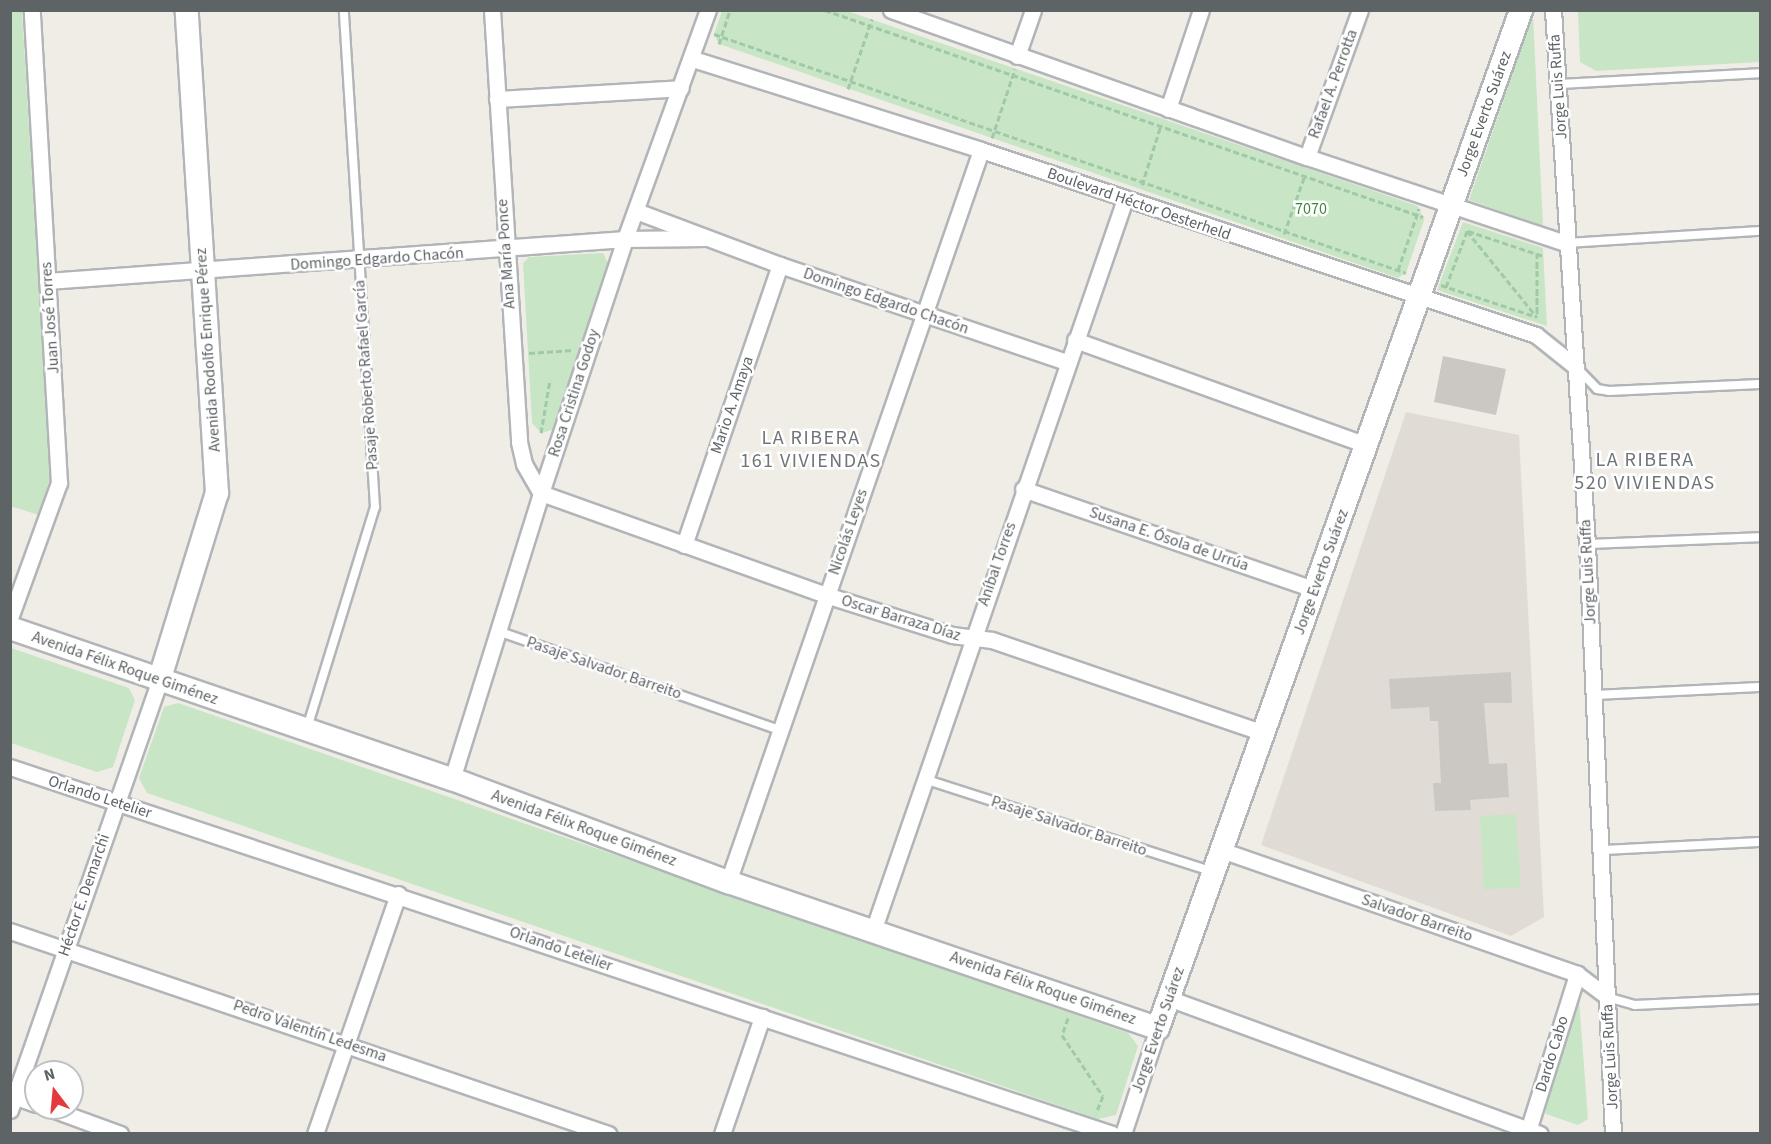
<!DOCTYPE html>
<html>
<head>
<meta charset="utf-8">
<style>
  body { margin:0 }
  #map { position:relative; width:1771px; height:1144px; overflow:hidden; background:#f0ede7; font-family:"Source Sans 3",sans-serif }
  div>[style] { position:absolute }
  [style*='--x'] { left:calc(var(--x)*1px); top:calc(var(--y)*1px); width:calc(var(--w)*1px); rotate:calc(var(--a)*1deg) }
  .education>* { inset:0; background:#e0dcd5 }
  .green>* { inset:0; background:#c8e6c5 }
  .building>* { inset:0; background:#cbc8c3 }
  .path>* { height:3px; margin-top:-1.5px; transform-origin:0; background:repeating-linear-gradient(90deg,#9fc9a7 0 6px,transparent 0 9px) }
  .roads { filter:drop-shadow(2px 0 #b2b5b8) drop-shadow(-2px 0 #b2b5b8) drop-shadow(0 2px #b2b5b8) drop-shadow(0 -2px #b2b5b8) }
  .lane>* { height:8px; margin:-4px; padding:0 4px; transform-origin:4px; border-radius:4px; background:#fff }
  .street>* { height:15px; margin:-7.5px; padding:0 7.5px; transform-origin:7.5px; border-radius:7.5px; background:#fff }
  .secondary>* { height:22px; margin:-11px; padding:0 11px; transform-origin:11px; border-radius:11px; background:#fff }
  span { translate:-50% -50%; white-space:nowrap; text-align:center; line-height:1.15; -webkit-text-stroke:5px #fff; paint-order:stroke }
  .street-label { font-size:16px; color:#5e6366 }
  .park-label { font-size:16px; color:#3d8339 }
  .quarter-label { font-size:20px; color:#6f7578; letter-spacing:1.5px }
  .frame { position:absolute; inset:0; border:12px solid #5e6366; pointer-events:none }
  .north { position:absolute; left:24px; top:1060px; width:60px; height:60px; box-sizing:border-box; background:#fff; border:2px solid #bfc1c2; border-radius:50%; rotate:344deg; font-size:16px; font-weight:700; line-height:24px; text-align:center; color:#5e6366 }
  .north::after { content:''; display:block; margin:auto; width:21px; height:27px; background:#e33a3e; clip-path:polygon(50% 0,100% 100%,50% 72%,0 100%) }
</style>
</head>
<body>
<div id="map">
  <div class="education">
    <i style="clip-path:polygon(1406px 412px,1519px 435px,1544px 917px,1511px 936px,1261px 845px)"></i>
  </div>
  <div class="green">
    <i style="clip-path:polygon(22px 11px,50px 478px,39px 515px,10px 506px,10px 11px)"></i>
    <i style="clip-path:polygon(722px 11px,847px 11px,1418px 206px,1424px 220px,1406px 273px,1398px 278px,719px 44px,714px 34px)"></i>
    <i style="clip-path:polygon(1578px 11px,1760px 11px,1760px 62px,1596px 71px,1580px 62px)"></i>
    <i style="clip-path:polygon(1533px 15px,1543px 226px,1469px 200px)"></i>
    <i style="clip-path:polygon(1463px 222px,1543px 248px,1547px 326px,1437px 290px)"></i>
    <i style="clip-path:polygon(603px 253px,609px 265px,552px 430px,541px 433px,532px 423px,523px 263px,529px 257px)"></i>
    <i style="clip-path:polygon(11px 648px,129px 688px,135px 700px,113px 767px,97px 772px,11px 743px)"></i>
    <i style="clip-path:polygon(178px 703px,1128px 1033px,1138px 1046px,1116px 1115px,1098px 1119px,147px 793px,139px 778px,164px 707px)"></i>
    <i style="clip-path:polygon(1516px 814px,1521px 887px,1484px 890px,1480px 816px)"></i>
    <i style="clip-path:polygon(1579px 1000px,1588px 1119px,1578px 1125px,1546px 1114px,1544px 1102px)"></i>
  </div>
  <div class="building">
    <i style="clip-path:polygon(1443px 356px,1506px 369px,1496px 415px,1434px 402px)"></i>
    <i style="clip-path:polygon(1511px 672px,1512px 703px,1484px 703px,1489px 764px,1507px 763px,1509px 797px,1470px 800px,1471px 810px,1435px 811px,1433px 783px,1441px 783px,1438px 721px,1430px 721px,1429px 707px,1391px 709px,1389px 679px)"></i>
  </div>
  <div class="path">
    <i style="--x:825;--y:10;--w:633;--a:19.09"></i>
    <i style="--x:714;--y:34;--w:732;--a:19.05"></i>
    <i style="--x:719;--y:44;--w:36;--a:-72"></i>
    <i style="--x:848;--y:89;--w:74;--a:-71.1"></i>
    <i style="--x:992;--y:138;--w:73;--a:-71.6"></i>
    <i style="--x:1142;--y:185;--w:63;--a:-72.4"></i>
    <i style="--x:1467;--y:231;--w:111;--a:50.9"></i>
    <i style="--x:1468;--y:231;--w:79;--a:18.4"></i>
    <i style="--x:1284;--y:234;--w:63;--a:-70.4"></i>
    <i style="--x:1537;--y:253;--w:62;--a:90"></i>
    <i style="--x:1398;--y:270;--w:65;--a:-71"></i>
    <i style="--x:1441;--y:285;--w:101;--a:18.4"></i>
    <i style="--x:1446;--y:287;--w:60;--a:-69.4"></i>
    <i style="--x:529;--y:353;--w:44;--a:-3.9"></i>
    <i style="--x:541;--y:433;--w:54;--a:-80.4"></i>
    <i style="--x:1068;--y:1018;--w:18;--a:109"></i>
    <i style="--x:1062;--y:1035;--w:73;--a:56.1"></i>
    <i style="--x:1103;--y:1096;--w:18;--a:112"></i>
  </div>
  <div class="roads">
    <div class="lane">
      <i style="--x:1559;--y:84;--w:201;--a:-3.1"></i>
      <i style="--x:1567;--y:243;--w:193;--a:-3.6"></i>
      <i style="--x:1577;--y:368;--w:29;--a:46"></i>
      <i style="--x:1597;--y:389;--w:12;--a:9"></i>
      <i style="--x:1609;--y:391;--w:151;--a:-2.7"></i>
      <i style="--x:1587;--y:544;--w:173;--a:-2.3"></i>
      <i style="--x:498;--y:631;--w:298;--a:19.4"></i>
      <i style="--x:1594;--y:695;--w:166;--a:-2.8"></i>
      <i style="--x:307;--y:728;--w:231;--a:-72.9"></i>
      <i style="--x:375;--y:507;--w:498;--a:-93.6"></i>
      <i style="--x:924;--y:779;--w:301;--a:17.8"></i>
      <i style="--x:1603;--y:850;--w:157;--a:-2.9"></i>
      <i style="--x:1607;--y:997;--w:29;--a:16"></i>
      <i style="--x:1635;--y:1005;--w:125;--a:-2.7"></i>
    </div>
    <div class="street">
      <i style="--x:492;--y:10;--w:433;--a:86.4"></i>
      <i style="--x:519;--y:442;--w:23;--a:77"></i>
      <i style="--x:524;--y:464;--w:34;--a:60"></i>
      <i style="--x:541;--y:493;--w:303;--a:19.7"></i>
      <i style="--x:826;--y:595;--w:132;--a:17.6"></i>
      <i style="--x:952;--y:635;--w:40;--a:7.1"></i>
      <i style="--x:992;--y:640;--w:287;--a:18.9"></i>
      <i style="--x:891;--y:10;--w:441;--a:19.5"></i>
      <i style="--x:1307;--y:157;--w:273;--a:18.4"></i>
      <i style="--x:1553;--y:10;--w:535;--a:86.36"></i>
      <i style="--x:1587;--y:544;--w:591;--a:87.48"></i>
      <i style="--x:1017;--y:56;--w:49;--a:-70.8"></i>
      <i style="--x:693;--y:59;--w:302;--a:17.5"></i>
      <i style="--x:981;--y:150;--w:585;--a:18.43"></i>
      <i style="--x:1536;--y:335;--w:51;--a:38.7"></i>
      <i style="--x:497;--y:99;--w:184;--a:-3.4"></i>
      <i style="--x:1168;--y:109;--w:104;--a:-71.6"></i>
      <i style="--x:1307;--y:157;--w:156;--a:-70.2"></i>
      <i style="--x:636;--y:211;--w:154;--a:20.6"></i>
      <i style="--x:780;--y:265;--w:303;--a:18.7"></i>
      <i style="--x:47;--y:281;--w:580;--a:-4.16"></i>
      <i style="--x:625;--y:239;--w:81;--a:-0.7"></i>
      <i style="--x:1075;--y:340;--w:309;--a:19.8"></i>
      <i style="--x:1023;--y:489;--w:308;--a:19"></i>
      <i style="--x:684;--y:545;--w:296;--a:-71.1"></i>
      <i style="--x:10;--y:618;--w:144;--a:-70.1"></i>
      <i style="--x:59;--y:483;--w:474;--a:-93.3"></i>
      <i style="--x:10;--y:767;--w:1162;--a:18.42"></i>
      <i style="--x:452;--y:779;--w:300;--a:-72.7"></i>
      <i style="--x:541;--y:493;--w:268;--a:-71.7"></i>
      <i style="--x:625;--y:239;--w:244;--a:-70.1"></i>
      <i style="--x:1221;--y:850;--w:377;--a:19.2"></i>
      <i style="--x:1577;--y:974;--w:38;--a:37"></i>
      <i style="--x:728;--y:882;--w:774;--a:-70.93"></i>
      <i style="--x:10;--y:931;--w:632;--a:18.75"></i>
      <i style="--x:873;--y:931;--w:774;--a:-71"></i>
      <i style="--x:1168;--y:998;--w:396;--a:20.1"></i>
      <i style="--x:10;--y:1095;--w:28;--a:19"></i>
      <i style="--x:49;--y:1108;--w:76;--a:20.1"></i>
      <i style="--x:10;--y:1110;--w:454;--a:-70.8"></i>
      <i style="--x:315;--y:1134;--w:254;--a:-70.9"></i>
      <i style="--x:722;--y:1134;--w:124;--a:-71.1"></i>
      <i style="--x:1123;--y:1134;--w:112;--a:-71.7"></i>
      <i style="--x:1527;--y:1134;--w:168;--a:-72.6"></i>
    </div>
    <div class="secondary">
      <i style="--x:10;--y:628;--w:467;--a:18.9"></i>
      <i style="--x:452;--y:779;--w:295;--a:20.5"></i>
      <i style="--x:728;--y:882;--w:454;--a:18.8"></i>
      <i style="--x:1158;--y:1028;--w:1081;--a:-70.37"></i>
      <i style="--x:159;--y:681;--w:197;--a:-72.9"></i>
      <i style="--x:217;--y:493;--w:484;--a:-93.6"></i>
    </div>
  </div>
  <div class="street-label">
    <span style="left:1333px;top:84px;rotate:-70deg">Rafael A. Perrotta</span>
    <span style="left:1558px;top:87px;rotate:-94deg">Jorge Luis Ruffa</span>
    <span style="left:1484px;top:114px;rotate:-70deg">Jorge Everto Suárez</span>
    <span style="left:1139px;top:204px;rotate:19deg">Boulevard Héctor Oesterheld</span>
    <span style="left:506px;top:254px;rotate:-94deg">Ana María Ponce</span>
    <span style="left:377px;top:259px;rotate:-4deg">Domingo Edgardo Chacón</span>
    <span style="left:886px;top:301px;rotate:19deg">Domingo Edgardo Chacón</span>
    <span style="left:50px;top:318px;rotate:-94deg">Juan José Torres</span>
    <span style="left:208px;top:350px;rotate:-94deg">Avenida Rodolfo Enrique Pérez</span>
    <span style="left:366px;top:375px;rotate:-94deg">Pasaje Roberto Rafael García</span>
    <span style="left:574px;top:393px;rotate:-72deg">Rosa Cristina Godoy</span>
    <span style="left:732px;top:405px;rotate:-71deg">Mario A. Amaya</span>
    <span style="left:848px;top:532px;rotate:-71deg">Nicolás Leyes</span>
    <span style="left:1169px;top:539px;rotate:19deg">Susana E. Ósola de Urrúa</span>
    <span style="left:997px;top:564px;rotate:-71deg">Aníbal Torres</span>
    <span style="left:1321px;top:572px;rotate:-70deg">Jorge Everto Suárez</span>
    <span style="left:1588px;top:572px;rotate:-93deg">Jorge Luis Ruffa</span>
    <span style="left:901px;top:618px;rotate:17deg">Oscar Barraza Díaz</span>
    <span style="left:125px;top:668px;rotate:19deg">Avenida Félix Roque Giménez</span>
    <span style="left:604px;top:668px;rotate:19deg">Pasaje Salvador Barreito</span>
    <span style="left:100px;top:797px;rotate:18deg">Orlando Letelier</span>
    <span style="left:1069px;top:826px;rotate:18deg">Pasaje Salvador Barreito</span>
    <span style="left:584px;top:828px;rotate:20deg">Avenida Félix Roque Giménez</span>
    <span style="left:84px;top:895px;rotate:-71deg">Héctor E. Demarchi</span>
    <span style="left:1417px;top:918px;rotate:19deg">Salvador Barreito</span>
    <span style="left:561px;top:949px;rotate:19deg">Orlando Letelier</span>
    <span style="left:1043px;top:988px;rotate:19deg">Avenida Félix Roque Giménez</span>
    <span style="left:1158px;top:1030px;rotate:-71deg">Jorge Everto Suárez</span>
    <span style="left:310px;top:1031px;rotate:19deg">Pedro Valentín Ledesma</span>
    <span style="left:1552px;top:1054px;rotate:-73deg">Dardo Cabo</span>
    <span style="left:1610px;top:1057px;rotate:-93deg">Jorge Luis Ruffa</span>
  </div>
  <div class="park-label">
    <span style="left:1311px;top:209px">7070</span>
  </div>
  <div class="quarter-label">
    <span style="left:811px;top:450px">LA RIBERA<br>161 VIVIENDAS</span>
    <span style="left:1645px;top:472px">LA RIBERA<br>520 VIVIENDAS</span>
  </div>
  <div class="frame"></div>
  <div class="north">N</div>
</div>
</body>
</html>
